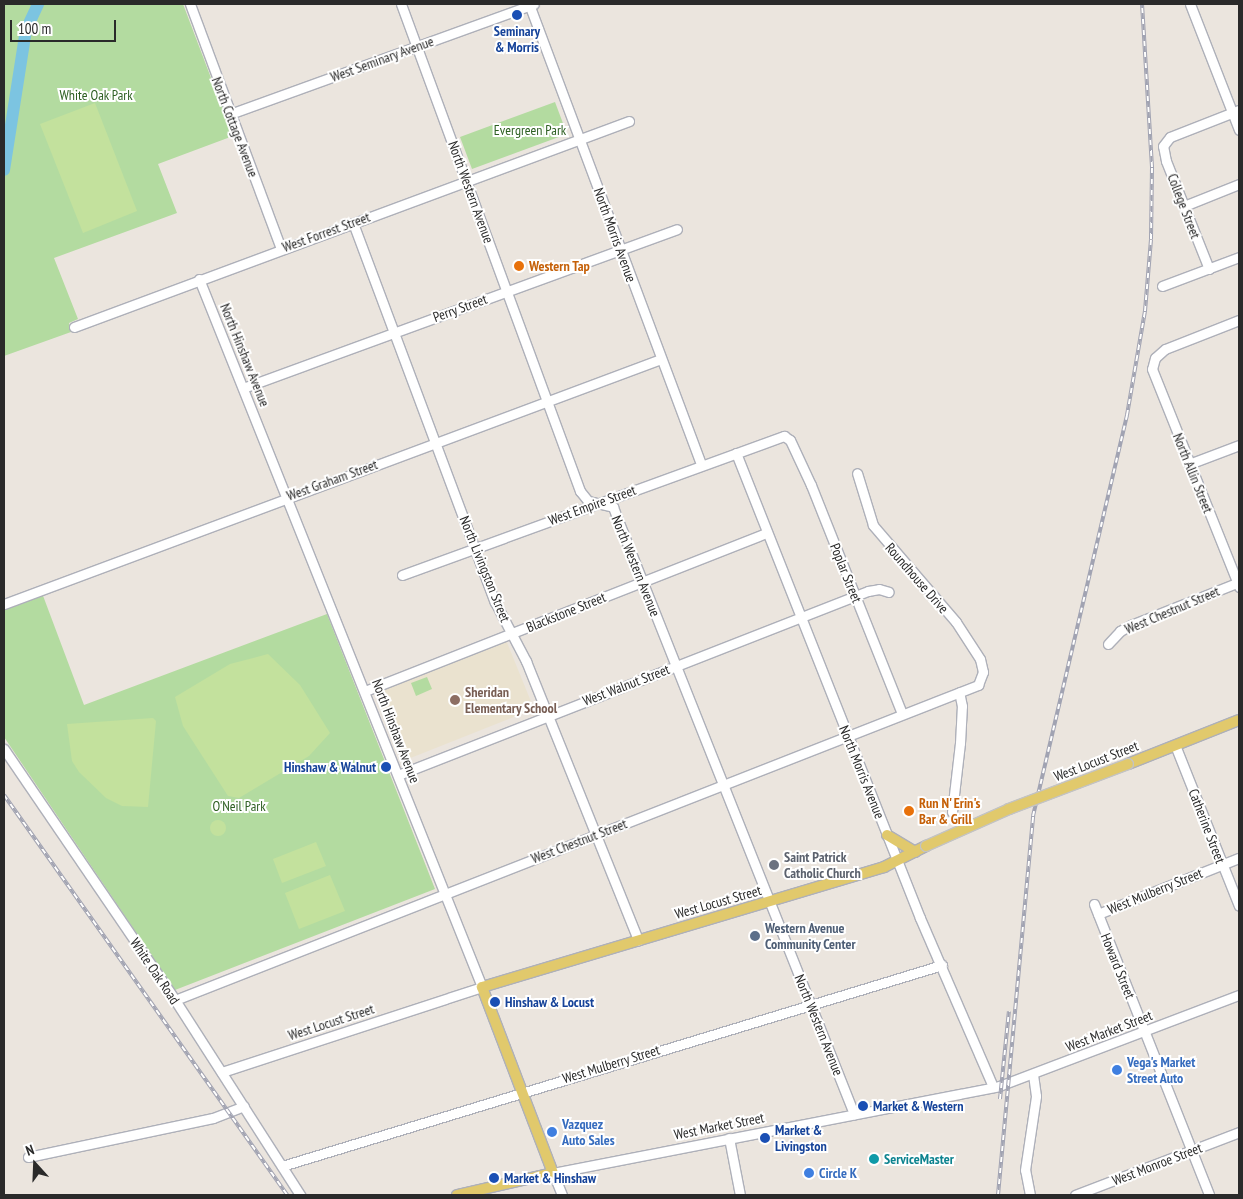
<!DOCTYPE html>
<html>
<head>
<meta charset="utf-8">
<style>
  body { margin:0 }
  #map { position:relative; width:1243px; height:1199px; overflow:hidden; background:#ebe5de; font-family:"PT Sans Narrow",sans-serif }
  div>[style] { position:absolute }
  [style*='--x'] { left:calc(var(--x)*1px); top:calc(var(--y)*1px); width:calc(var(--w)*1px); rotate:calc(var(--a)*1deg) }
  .education>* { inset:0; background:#eae2cf }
  .green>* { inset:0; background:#b3dba0 }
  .pitch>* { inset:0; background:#c3e19d }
  .round { border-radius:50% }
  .river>* { height:12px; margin:-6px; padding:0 6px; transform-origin:6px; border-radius:6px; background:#7cc4e1 }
  .roads { filter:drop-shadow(1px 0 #aeb0b9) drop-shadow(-1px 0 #aeb0b9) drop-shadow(0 1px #aeb0b9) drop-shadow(0 -1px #aeb0b9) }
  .minor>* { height:9px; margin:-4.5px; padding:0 4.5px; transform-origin:4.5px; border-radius:4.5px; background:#fff }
  .major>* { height:10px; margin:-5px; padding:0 5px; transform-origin:5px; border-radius:5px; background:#e1c96c }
  .rail>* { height:4px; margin-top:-2px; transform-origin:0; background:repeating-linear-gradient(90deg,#fff 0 5.5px,#a1a3b2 0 11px); box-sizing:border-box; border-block:1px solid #a1a3b2 }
  .bridges { filter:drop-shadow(1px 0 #c3c3c3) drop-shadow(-1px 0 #c3c3c3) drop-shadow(0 1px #c3c3c3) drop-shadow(0 -1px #c3c3c3) }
  .major-bridge>* { height:10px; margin:-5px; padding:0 5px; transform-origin:5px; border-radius:5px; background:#e1c96c }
  .dots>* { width:14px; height:14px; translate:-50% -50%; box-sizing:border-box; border:2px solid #fff; border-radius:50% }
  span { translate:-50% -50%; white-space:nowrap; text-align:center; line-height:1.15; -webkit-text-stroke:4px #fff; paint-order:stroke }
  .transit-label { font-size:14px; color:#164399; font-weight:700 }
  .right { translate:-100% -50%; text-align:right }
  .left { translate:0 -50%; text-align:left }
  .street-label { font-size:14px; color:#2a2a2a }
  .park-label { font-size:14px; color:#2d5f22 }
  .food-label { font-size:14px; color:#c56008; font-weight:700 }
  .education-label { font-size:14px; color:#785e54; font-weight:700 }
  .worship-label { font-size:14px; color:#5b616d; font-weight:700 }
  .service-label { font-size:14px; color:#4e5e75; font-weight:700 }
  .shop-label { font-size:14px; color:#366cbe; font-weight:700 }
  .culture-label { font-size:14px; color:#0d838f; font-weight:700 }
  .frame { position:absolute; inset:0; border:5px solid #2a2a2a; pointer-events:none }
  .north { position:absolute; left:10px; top:1139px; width:50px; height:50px; -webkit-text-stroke:4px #fff; paint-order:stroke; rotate:340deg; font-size:14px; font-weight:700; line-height:20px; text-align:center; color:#2a2a2a }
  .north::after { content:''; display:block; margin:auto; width:18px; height:22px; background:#2a2a2a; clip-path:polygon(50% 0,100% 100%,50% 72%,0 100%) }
  .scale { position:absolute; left:10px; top:20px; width:106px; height:22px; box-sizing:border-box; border:2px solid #2a2a2a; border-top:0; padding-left:6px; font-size:15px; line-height:18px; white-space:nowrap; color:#2a2a2a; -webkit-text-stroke:4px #fff; paint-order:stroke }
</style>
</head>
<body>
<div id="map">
  <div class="education">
    <i style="clip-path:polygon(506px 640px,534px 709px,403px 761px,375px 691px)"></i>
  </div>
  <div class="green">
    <i style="clip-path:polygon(4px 4px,183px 4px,233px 136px,158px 164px,177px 213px,54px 258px,78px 319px,69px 323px,71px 332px,4px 356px)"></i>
    <i style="clip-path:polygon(555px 102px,567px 134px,472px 169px,460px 137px)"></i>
    <i style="clip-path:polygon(42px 593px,84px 705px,327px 614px,435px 889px,175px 990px,4px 737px,4px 610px)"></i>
    <i style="clip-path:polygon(427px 677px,432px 689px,416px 696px,411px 683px)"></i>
  </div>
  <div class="pitch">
    <i style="clip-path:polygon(95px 103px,137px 211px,83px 233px,40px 124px)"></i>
    <i style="clip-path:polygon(268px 654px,300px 685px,330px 733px,309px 756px,239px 798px,228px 796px,183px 726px,175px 697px,230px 664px)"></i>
    <i style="clip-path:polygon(153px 718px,156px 721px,148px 807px,122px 806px,106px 798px,79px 772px,72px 761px,67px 724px)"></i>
    <i class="round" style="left:210px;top:820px;width:16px;height:16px"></i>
    <i style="clip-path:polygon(316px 842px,326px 866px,282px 883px,273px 859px)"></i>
    <i style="clip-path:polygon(330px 875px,345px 911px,299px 929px,285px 893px)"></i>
  </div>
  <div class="river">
    <i style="--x:4;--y:170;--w:142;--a:-81.1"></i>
    <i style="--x:26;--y:30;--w:29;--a:-65"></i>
  </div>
  <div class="roads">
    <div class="minor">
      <i style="--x:190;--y:4;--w:261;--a:69.6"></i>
      <i style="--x:401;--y:4;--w:519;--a:69.82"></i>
      <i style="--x:580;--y:491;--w:13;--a:51"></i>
      <i style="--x:588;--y:501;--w:26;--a:13"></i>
      <i style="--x:613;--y:507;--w:9;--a:69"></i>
      <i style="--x:616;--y:515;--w:645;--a:68.33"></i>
      <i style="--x:529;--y:4;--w:492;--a:69.5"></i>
      <i style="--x:1190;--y:4;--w:135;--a:68.7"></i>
      <i style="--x:230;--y:114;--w:323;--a:-19.9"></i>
      <i style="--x:1184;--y:206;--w:59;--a:-21.8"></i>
      <i style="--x:353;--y:223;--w:405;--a:69.5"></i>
      <i style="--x:495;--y:602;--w:67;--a:62.3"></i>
      <i style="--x:526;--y:661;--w:301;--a:68.1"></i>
      <i style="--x:1209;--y:269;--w:116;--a:-111.7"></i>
      <i style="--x:1166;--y:161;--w:15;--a:-101"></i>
      <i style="--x:1163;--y:146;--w:11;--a:-52"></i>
      <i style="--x:1170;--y:137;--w:74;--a:-21.4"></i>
      <i style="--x:199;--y:279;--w:762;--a:68.21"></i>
      <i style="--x:482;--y:987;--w:274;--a:161.9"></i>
      <i style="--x:1162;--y:286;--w:82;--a:-20.6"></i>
      <i style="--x:1239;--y:320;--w:79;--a:158.6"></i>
      <i style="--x:1165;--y:349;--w:13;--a:138"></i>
      <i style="--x:1155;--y:358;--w:11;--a:105"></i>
      <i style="--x:1152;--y:369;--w:235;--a:68.2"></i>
      <i style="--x:74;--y:327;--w:592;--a:-20.36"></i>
      <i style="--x:243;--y:388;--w:462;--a:-20.1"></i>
      <i style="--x:736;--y:453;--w:500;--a:68.41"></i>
      <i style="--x:920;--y:918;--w:184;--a:66.6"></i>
      <i style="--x:1189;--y:464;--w:53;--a:-20.8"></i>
      <i style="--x:402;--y:575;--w:407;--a:-20"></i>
      <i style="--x:784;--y:436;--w:7;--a:34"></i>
      <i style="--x:790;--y:440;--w:50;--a:65"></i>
      <i style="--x:811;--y:485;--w:246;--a:68.3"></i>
      <i style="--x:4;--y:604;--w:701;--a:-20.45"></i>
      <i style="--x:1108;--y:644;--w:18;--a:-47"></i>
      <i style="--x:1120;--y:631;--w:13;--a:-29"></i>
      <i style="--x:1131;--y:625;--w:116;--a:-21.7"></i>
      <i style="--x:365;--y:691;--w:432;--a:-21.5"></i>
      <i style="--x:1175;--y:745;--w:173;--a:68.3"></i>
      <i style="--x:4;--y:749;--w:304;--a:55.7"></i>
      <i style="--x:175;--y:1000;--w:232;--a:57.3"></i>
      <i style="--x:398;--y:775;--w:505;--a:-21.38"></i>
      <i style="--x:868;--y:591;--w:11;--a:-10"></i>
      <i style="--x:879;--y:589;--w:10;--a:17"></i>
      <i style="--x:952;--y:812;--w:69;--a:-83.4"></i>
      <i style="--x:960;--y:743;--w:37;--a:-87"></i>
      <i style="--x:962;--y:706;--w:14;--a:-102"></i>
      <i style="--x:1094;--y:904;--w:313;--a:68.4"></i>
      <i style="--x:1098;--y:914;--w:152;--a:-21.7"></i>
      <i style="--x:175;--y:1000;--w:863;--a:-21.42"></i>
      <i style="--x:978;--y:685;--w:14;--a:-69"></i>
      <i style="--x:983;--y:672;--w:13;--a:-103"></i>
      <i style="--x:980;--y:659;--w:44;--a:-123"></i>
      <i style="--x:956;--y:622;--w:128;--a:-130.6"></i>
      <i style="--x:873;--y:525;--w:54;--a:-107.1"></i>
      <i style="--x:729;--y:1138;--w:58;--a:79.1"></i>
      <i style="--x:28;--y:1157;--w:189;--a:-11.9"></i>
      <i style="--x:213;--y:1118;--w:33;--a:-21"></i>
      <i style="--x:282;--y:1166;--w:690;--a:-16.94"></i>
      <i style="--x:562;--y:1195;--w:24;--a:-112"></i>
      <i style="--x:553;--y:1173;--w:454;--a:-11"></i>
      <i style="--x:999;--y:1086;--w:257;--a:-20.8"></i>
      <i style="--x:1030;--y:1195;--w:25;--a:-101"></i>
      <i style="--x:1025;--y:1170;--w:75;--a:-81.5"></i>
      <i style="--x:1036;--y:1096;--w:21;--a:-98"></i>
      <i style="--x:1075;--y:1195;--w:176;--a:-21"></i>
    </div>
    <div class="major">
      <i style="--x:1128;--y:764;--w:119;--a:-21.6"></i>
      <i style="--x:887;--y:835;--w:33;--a:31"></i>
      <i style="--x:457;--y:1195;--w:98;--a:-12.9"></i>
      <i style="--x:553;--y:1173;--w:199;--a:-110.9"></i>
      <i style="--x:482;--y:987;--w:420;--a:-16.6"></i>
      <i style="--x:884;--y:867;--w:47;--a:-26.6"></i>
    </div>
  </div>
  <div class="rail">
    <i style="--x:4;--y:795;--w:490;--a:54.7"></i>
    <i style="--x:1000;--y:1099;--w:88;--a:-84.2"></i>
    <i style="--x:998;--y:1195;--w:381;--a:-84.7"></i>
    <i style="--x:1033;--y:816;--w:412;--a:-76.8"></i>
    <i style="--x:1127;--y:415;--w:106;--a:-80.2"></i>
    <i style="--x:1145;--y:311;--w:72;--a:-85.2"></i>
    <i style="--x:1151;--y:239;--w:72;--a:-89.2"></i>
    <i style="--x:1152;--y:167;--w:163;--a:-93.5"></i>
  </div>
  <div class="bridges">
    <div class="major-bridge">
      <i style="--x:926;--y:846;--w:91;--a:-24"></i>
      <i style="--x:1009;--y:809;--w:127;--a:-20.7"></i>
    </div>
  </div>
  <div class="dots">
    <i style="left:517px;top:15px;background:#1a4fb4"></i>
    <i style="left:519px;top:266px;background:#e8710a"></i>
    <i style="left:455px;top:700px;background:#8d6e63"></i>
    <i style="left:386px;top:767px;background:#1a4fb4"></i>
    <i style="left:909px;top:811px;background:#e8710a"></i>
    <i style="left:774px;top:865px;background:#6b7280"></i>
    <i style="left:755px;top:936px;background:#5c6f8a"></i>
    <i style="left:495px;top:1002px;background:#1a4fb4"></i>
    <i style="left:1117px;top:1070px;background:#3f7fe0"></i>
    <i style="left:863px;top:1106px;background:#1a4fb4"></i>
    <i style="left:552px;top:1132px;background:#3f7fe0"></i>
    <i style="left:765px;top:1138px;background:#1a4fb4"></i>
    <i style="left:874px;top:1159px;background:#0f9aa8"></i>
    <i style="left:809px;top:1173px;background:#3f7fe0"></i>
    <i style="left:494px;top:1178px;background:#1a4fb4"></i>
  </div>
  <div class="transit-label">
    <span style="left:517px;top:39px">Seminary<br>&amp; Morris</span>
    <span class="right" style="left:376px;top:767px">Hinshaw &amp; Walnut</span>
    <span class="left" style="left:505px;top:1002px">Hinshaw &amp; Locust</span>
    <span class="left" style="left:873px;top:1106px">Market &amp; Western</span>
    <span class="left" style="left:775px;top:1138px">Market &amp;<br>Livingston</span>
    <span class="left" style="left:504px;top:1178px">Market &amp; Hinshaw</span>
  </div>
  <div class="street-label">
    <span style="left:382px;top:59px;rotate:-20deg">West Seminary Avenue</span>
    <span style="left:235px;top:127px;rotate:69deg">North Cottage Avenue</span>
    <span style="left:471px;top:192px;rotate:70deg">North Western Avenue</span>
    <span style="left:1184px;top:206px;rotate:69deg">College Street</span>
    <span style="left:326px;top:232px;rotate:-20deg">West Forrest Street</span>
    <span style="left:615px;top:235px;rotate:70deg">North Morris Avenue</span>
    <span style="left:460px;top:308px;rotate:-20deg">Perry Street</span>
    <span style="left:245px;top:355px;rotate:68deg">North Hinshaw Avenue</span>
    <span style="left:1193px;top:473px;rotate:68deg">North Allin Street</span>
    <span style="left:332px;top:480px;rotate:-20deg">West Graham Street</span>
    <span style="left:592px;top:505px;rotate:-20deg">West Empire Street</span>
    <span style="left:636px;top:566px;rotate:68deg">North Western Avenue</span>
    <span style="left:485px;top:569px;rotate:68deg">North Livingston Street</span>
    <span style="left:846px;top:573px;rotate:68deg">Poplar Street</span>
    <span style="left:917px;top:578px;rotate:49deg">Roundhouse Drive</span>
    <span style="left:1172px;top:610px;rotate:-23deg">West Chestnut Street</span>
    <span style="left:566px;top:612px;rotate:-22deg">Blackstone Street</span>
    <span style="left:626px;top:685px;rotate:-21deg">West Walnut Street</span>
    <span style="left:396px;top:731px;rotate:69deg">North Hinshaw Avenue</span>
    <span style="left:1096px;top:761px;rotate:-21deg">West Locust Street</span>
    <span style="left:862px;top:772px;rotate:68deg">North Morris Avenue</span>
    <span style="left:1207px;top:826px;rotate:69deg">Catherine Street</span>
    <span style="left:579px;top:841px;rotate:-21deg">West Chestnut Street</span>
    <span style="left:1155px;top:891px;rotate:-22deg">West Mulberry Street</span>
    <span style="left:718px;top:902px;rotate:-16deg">West Locust Street</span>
    <span style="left:1118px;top:966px;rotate:68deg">Howard Street</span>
    <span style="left:155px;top:971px;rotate:56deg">White Oak Road</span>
    <span style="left:331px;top:1022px;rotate:-18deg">West Locust Street</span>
    <span style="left:819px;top:1025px;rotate:68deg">North Western Avenue</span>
    <span style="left:1109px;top:1031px;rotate:-21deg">West Market Street</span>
    <span style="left:611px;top:1064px;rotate:-17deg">West Mulberry Street</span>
    <span style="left:719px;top:1126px;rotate:-11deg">West Market Street</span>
    <span style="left:1157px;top:1164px;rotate:-21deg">West Monroe Street</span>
  </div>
  <div class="park-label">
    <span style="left:96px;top:95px">White Oak Park</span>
    <span style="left:530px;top:130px">Evergreen Park</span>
    <span style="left:239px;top:806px">O'Neil Park</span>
  </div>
  <div class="food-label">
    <span class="left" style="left:529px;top:266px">Western Tap</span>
    <span class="left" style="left:919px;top:811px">Run N' Erin's<br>Bar &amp; Grill</span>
  </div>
  <div class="education-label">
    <span class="left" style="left:465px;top:700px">Sheridan<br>Elementary School</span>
  </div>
  <div class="worship-label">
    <span class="left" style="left:784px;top:865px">Saint Patrick<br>Catholic Church</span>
  </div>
  <div class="service-label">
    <span class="left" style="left:765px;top:936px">Western Avenue<br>Community Center</span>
  </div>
  <div class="shop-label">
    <span class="left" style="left:1127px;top:1070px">Vega's Market<br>Street Auto</span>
    <span class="left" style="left:562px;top:1132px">Vazquez<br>Auto Sales</span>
    <span class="left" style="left:819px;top:1173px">Circle K</span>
  </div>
  <div class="culture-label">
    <span class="left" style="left:884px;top:1159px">ServiceMaster</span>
  </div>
  <div class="frame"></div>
  <div class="north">N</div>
  <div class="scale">100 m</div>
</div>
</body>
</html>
